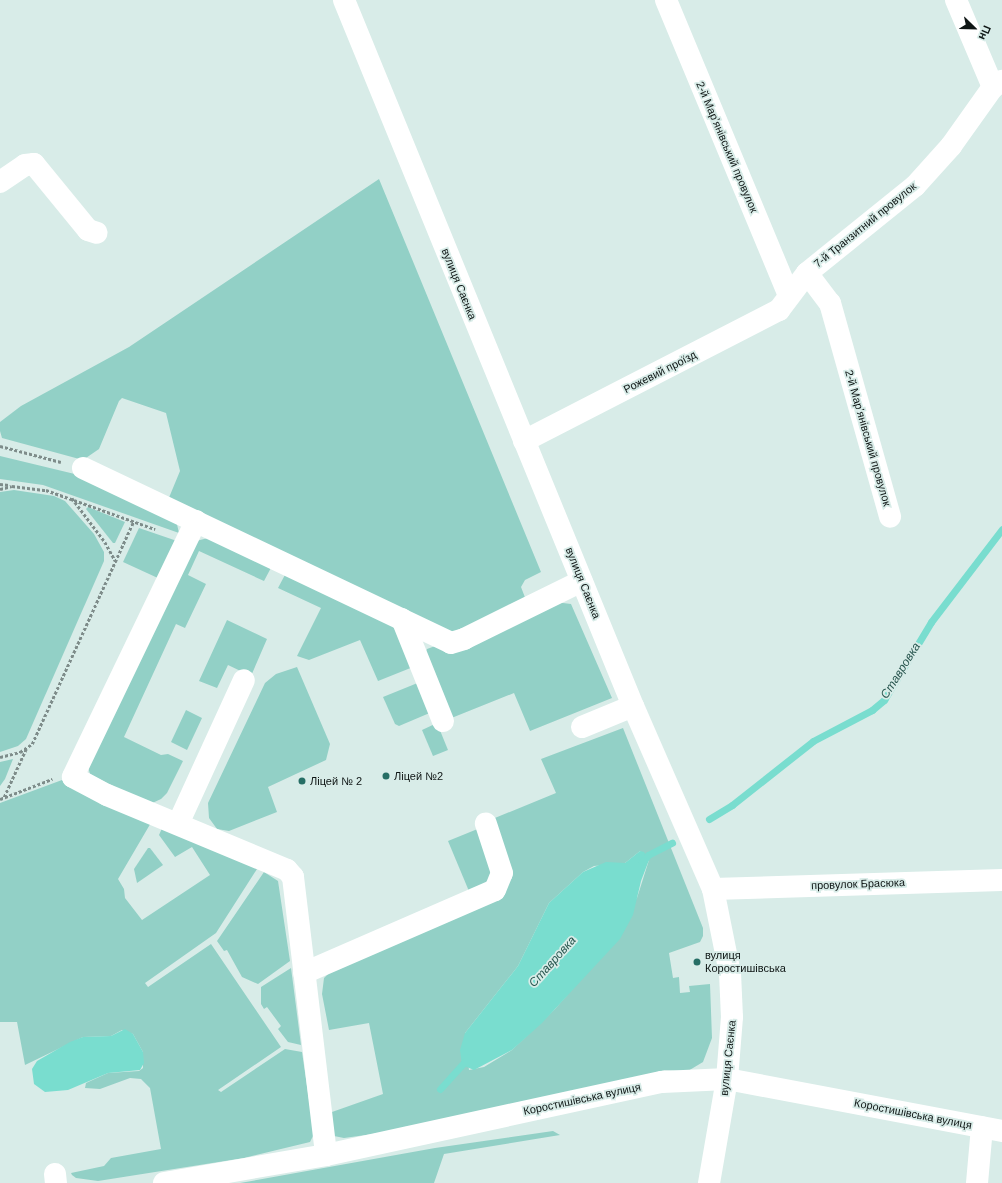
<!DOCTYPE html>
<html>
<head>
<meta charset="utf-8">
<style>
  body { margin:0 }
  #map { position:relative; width:1002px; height:1183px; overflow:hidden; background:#d8ece8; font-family:Helvetica,sans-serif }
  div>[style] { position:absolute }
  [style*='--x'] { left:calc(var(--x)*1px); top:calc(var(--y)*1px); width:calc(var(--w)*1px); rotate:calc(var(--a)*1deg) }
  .green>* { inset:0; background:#92d0c6 }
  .water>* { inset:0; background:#79ddcf }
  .stream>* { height:7px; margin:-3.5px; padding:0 3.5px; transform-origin:3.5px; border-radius:3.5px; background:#79ddcf }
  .path>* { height:2.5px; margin-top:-1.25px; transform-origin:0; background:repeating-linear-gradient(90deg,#7e8c8a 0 3px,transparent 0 5px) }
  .minor>* { height:22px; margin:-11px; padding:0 11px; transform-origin:11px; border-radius:11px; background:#fff }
  .dots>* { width:11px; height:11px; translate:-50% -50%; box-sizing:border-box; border:2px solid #d8ece8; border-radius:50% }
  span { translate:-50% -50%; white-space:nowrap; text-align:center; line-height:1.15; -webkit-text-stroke:3.5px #d8ece8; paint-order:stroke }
  .street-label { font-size:11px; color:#0e1514 }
  .poi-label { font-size:11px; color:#0e1514 }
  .left { translate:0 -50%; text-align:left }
  .water-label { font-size:12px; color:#29564f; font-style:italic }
  .north { position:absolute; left:954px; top:8px; width:40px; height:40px; -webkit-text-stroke:3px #d8ece8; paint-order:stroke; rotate:113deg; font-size:11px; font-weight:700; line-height:16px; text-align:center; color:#0e1514 }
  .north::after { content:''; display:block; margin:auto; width:14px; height:18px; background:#0e1514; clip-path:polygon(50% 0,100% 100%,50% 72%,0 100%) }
</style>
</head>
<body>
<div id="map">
  <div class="green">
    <i style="clip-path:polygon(379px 179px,541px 572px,525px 580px,521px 587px,526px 600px,456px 635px,168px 500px,180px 471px,166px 413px,122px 398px,119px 401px,99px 449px,83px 460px,2px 438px,0 431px,0 422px,21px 406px,129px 347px)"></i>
    <i style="clip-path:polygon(0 456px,83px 476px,176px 520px,179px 533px,43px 485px,0 479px)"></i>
    <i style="clip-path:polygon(14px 490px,54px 496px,65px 501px,94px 534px,104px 552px,104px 561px,26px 739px,18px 746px,0 752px,0 492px)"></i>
    <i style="clip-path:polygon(88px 507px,125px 522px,115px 543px,113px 543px,86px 509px)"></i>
    <i style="clip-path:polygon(139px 528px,177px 541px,160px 579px,123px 562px)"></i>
    <i style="clip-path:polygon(212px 537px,273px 564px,264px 581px,199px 551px,188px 575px,206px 584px,185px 628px,176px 624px,124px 737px,161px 755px,168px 754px,183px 761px,167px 793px,161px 799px,148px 805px,90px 774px,88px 767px,196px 541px)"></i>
    <i style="clip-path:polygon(287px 571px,393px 622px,413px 667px,378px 681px,360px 640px,309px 660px,297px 656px,321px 608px,278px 588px)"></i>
    <i style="clip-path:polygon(555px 602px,571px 604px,612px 698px,530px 731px,514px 693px,449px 719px,425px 653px,427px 649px)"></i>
    <i style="clip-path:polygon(227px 620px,267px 639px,251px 676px,228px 665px,217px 688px,199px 681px)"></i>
    <i style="clip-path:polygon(297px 667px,330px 744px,326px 760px,268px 787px,277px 812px,229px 831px,217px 829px,209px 818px,208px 803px,265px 683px,276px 674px)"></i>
    <i style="clip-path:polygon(420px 682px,432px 712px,399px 726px,395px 724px,383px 697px)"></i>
    <i style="clip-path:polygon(186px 710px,202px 718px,187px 750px,171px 742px)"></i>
    <i style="clip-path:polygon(437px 723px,448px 750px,433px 756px,422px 730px)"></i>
    <i style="clip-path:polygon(evenodd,623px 728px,703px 928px,703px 936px,700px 942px,669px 953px,673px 978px,679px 977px,680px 993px,690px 992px,689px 986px,710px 984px,712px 1038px,703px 1062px,688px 1071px,664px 1070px,645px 1078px,431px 1126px,344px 1138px,334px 1136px,329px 1116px,332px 1112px,383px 1094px,369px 1023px,329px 1030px,322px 994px,324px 978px,330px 972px,491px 901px,490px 820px,556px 793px,541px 759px,623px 728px,640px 851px,649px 860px,637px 898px,577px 984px,555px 1009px,512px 1050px,484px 1067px,469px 1070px,465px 1033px,518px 966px,549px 903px,583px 872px,594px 866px,625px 863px,640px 851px)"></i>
    <i style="clip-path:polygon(13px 759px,5px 779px,0 786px,0 762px)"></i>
    <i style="clip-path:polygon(62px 780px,152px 821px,118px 879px,124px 889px,125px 898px,142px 920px,210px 875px,192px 847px,175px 857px,159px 835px,163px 826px,257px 869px,216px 933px,145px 983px,148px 987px,211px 944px,281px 1047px,218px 1090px,221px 1092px,285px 1049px,302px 1052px,314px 1134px,310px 1142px,244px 1158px,98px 1181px,76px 1178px,72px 1175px,71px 1173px,104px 1166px,111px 1158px,161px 1149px,150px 1088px,141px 1079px,130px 1078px,100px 1089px,85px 1088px,86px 1083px,108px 1073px,139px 1071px,143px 1068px,143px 1052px,133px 1034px,122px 1030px,111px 1036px,83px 1037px,25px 1065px,17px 1022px,0 1022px,0 803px)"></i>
    <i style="clip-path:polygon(480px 828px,494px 879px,471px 896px,448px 841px)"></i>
    <i style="clip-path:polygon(148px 848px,150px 848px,163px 865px,137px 883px,134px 869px)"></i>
    <i style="clip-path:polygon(264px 872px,278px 881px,290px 961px,258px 984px,242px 977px,227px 950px,224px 951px,217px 941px)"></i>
    <i style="clip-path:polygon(291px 968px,293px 983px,301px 1045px,288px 1042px,278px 1029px,281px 1026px,267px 1007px,264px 1009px,261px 1004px,261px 987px)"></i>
    <i style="clip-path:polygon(553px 1131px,560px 1135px,444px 1154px,434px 1183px,240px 1183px,435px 1148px)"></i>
  </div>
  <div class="water">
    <i style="clip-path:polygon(640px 851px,644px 852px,649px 860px,641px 881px,633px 915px,620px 939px,542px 1023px,512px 1050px,474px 1070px,462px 1065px,460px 1050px,465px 1033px,518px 966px,549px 903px,583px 872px,606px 862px,625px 863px)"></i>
    <i style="clip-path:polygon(125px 1029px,133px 1034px,143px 1052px,144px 1063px,140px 1070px,108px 1073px,68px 1090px,45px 1092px,34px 1084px,32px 1069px,37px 1061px,70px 1042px,83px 1037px,111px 1036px)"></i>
  </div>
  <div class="stream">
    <i style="--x:709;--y:819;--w:27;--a:-31"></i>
    <i style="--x:732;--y:805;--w:103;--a:-38.3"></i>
    <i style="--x:813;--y:741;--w:67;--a:-27.7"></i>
    <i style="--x:872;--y:710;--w:16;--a:-40"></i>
    <i style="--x:884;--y:700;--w:91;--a:-58.9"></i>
    <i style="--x:931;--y:622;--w:117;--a:-52.6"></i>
    <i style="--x:642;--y:862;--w:9;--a:-49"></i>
    <i style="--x:648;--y:855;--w:27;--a:-27"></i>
    <i style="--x:440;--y:1089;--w:42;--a:-47.9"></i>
  </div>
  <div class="path">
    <i style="--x:0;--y:446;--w:63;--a:14.7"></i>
    <i style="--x:0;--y:484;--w:9;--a:6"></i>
    <i style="--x:0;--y:489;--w:12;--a:-14"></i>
    <i style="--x:12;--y:486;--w:34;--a:7"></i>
    <i style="--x:46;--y:490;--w:116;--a:19.7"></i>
    <i style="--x:72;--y:498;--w:55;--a:53.1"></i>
    <i style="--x:105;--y:542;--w:21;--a:61"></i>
    <i style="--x:0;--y:757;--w:21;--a:-14"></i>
    <i style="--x:20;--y:752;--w:14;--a:-34"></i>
    <i style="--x:32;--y:744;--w:244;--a:-65.5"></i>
    <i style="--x:4;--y:797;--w:53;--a:-65.4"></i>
    <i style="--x:0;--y:799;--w:56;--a:-21"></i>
  </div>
  <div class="minor">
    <i style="--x:344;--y:0;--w:763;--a:67.74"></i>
    <i style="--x:633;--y:706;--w:200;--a:66.4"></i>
    <i style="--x:713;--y:889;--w:86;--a:78.6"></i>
    <i style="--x:730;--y:973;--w:44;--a:87.4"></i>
    <i style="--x:732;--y:1017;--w:62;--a:94.6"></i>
    <i style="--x:727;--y:1079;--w:106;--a:99.8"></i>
    <i style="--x:666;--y:0;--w:320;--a:67.4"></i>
    <i style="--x:956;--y:0;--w:95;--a:67"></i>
    <i style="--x:0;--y:182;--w:30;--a:-34"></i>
    <i style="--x:25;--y:165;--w:9;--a:-6"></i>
    <i style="--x:34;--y:164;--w:85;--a:50.7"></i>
    <i style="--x:88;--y:230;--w:9;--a:18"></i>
    <i style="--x:807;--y:273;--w:38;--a:53"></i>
    <i style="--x:830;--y:303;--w:222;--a:74.3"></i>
    <i style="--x:524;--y:441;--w:287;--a:-27.2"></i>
    <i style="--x:779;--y:310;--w:46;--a:-52.9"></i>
    <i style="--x:807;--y:273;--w:139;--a:-38.9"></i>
    <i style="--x:915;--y:186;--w:54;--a:-48"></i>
    <i style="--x:951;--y:146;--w:72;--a:-54.6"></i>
    <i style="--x:993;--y:87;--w:11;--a:-34"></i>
    <i style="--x:83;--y:468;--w:407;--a:25.4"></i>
    <i style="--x:451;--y:643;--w:14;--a:-17"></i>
    <i style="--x:464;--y:639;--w:131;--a:-26.2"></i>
    <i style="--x:196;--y:521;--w:284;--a:115.7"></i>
    <i style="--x:73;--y:777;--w:38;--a:28"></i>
    <i style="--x:107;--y:795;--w:195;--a:22.6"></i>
    <i style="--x:287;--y:870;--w:9;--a:49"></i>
    <i style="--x:293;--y:877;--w:280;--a:83.2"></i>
    <i style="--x:402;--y:619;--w:110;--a:68.1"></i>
    <i style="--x:582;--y:727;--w:55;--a:-22.4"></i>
    <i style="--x:178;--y:824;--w:158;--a:-65.4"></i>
    <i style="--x:713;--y:889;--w:289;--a:-1.8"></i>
    <i style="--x:304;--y:973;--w:208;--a:-23.5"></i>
    <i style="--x:495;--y:890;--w:18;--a:-68"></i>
    <i style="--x:502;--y:873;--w:52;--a:-108.1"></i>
    <i style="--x:55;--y:1174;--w:9;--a:84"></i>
    <i style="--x:164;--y:1183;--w:164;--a:-9.8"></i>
    <i style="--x:326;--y:1155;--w:344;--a:-12.3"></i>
    <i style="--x:662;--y:1082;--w:65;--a:-2.6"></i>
    <i style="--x:727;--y:1079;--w:280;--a:10.7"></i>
    <i style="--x:977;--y:1183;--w:56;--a:-84.9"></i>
  </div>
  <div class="dots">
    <i style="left:386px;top:776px;background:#266e65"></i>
    <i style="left:302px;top:781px;background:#266e65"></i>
    <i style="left:697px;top:962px;background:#266e65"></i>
  </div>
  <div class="street-label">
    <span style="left:727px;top:147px;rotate:67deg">2-й Марʼянівський провулок</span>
    <span style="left:865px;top:225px;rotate:-39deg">7-й Транзитний провулок</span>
    <span style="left:459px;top:284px;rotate:68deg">вулиця Саєнка</span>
    <span style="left:660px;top:372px;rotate:-27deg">Рожевий проїзд</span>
    <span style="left:868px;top:438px;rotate:74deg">2-й Марʼянівський провулок</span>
    <span style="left:583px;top:583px;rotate:68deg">вулиця Саєнка</span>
    <span style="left:858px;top:884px;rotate:-2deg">провулок Брасюка</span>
    <span style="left:728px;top:1058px;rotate:-84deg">вулиця Саєнка</span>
    <span style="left:582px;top:1099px;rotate:-12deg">Коростишівська вулиця</span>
    <span style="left:913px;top:1114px;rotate:11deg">Коростишівська вулиця</span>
  </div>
  <div class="poi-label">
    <span class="left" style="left:394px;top:776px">Ліцей №2</span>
    <span class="left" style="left:310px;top:781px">Ліцей № 2</span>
    <span class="left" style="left:705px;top:962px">вулиця<br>Коростишівська</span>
  </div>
  <div class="water-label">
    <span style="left:901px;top:671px;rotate:-58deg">Ставровка</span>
    <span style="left:553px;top:962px;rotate:-48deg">Ставровка</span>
  </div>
  <div class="north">Пн</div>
</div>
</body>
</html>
